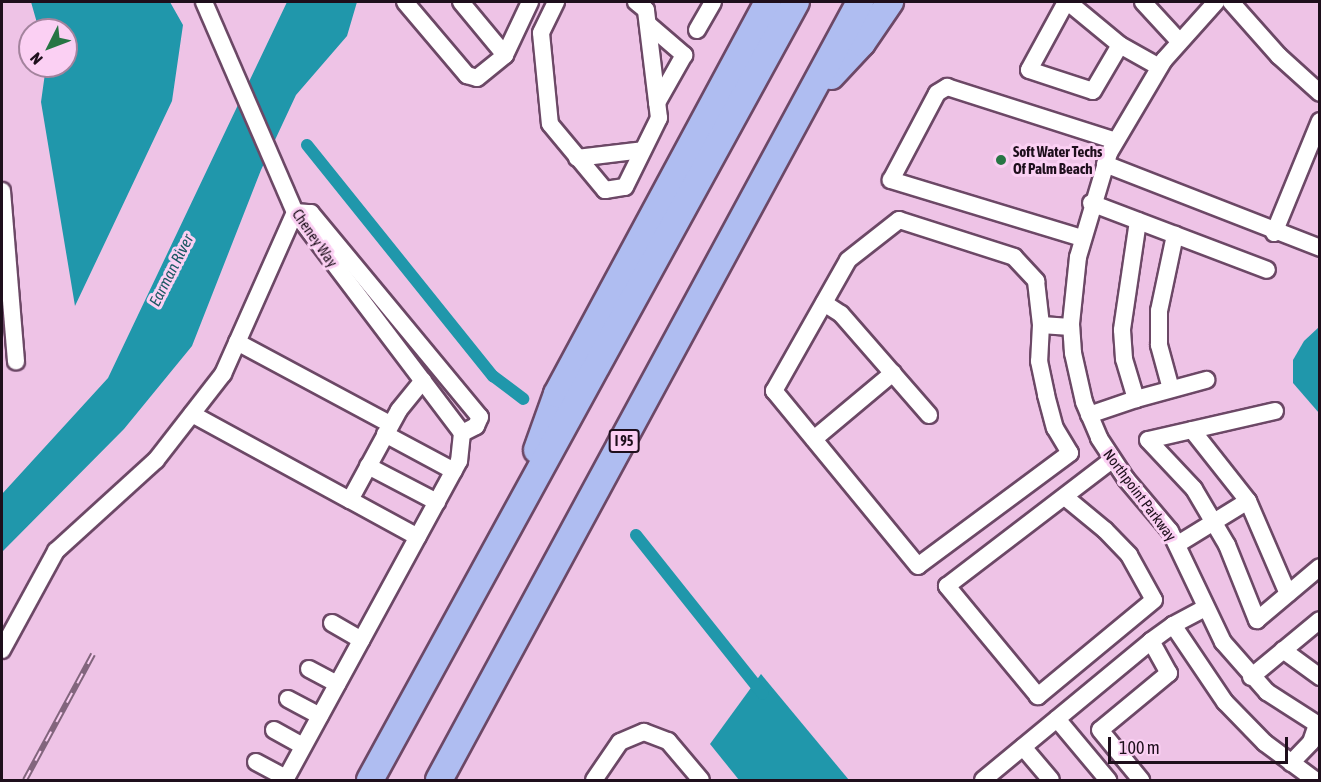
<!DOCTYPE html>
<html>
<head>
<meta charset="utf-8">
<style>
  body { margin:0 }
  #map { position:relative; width:1321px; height:782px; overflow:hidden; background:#eec3e6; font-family:"Asap Condensed",sans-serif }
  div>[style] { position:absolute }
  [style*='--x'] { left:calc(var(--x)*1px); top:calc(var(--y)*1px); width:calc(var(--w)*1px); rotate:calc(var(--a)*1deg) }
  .water>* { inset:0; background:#2097ab }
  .canal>* { height:12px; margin:-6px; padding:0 6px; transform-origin:6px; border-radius:6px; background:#2097ab }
  .roads { filter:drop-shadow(2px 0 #6c4866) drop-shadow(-2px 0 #6c4866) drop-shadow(0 2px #6c4866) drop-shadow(0 -2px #6c4866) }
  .minor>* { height:16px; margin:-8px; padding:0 8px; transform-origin:8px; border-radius:8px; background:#fff }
  .highway>* { height:26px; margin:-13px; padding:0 13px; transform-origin:13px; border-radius:13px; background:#afbdf1 }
  .rail>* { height:6px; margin-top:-3px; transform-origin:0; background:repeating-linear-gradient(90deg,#fbd0f3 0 11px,#82657d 0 22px); box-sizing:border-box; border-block:2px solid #82657d }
  .dots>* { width:16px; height:16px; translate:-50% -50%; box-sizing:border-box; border:3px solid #fbd0f3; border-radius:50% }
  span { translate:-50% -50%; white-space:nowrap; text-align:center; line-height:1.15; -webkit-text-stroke:6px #fbd0f3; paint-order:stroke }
  .shield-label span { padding:2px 4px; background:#fbd0f3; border:2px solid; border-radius:4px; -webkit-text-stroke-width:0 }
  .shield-label { font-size:14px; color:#1e0f1c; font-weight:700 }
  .poi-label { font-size:15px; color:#1e0f1c; font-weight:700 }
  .left { translate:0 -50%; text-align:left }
  .street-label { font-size:15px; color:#1e0f1c }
  .water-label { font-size:16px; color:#1a5762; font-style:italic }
  .frame { position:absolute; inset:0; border:3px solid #1e0f1c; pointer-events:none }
  .north { position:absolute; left:18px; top:18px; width:60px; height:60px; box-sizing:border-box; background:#fbd0f3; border:2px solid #a3839d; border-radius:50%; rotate:228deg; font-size:16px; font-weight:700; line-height:24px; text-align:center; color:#1e0f1c }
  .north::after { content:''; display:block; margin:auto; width:21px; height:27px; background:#277544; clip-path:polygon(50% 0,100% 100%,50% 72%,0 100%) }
  .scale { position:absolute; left:1108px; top:737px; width:180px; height:27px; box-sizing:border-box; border:3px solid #1e0f1c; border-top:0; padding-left:8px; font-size:18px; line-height:21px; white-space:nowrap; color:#1e0f1c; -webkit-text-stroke:4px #fbd0f3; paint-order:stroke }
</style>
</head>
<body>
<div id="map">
  <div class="water">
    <i style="clip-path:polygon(31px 2px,170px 2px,183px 25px,172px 101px,75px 306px,41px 102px,46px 66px,66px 66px,66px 30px,39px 30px)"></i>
    <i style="clip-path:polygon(287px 2px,357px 2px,347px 36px,296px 95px,261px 170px,192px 346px,124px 429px,2px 552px,2px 494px,108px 378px)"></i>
    <i style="clip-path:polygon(1319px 327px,1319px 413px,1293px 383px,1293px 360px,1304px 341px)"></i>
    <i style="clip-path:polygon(761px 674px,849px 780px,739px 780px,710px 744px)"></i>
  </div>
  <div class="canal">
    <i style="--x:307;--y:145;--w:297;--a:51.2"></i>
    <i style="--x:493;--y:376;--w:38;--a:37"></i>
    <i style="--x:636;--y:535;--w:203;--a:51.4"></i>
  </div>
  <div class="roads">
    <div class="minor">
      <i style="--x:204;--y:2;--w:229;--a:66.6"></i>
      <i style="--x:295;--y:212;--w:277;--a:52.9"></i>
      <i style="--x:462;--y:433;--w:28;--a:96"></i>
      <i style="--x:459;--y:461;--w:363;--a:118.6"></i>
      <i style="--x:405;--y:2;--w:96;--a:49.7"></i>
      <i style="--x:467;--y:75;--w:10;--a:17"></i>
      <i style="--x:477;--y:78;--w:36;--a:-39"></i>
      <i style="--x:461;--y:2;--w:69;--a:50.3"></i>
      <i style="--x:505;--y:55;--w:59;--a:-64.7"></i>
      <i style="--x:556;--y:2;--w:34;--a:116"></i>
      <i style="--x:541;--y:33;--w:91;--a:84.4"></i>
      <i style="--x:550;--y:124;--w:86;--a:50.2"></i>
      <i style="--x:605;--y:190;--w:20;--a:-9"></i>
      <i style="--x:625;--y:187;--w:77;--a:-63.8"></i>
      <i style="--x:659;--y:118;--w:109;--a:-96.9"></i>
      <i style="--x:646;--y:10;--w:13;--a:-141"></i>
      <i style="--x:1066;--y:2;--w:77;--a:118.6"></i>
      <i style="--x:1029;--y:70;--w:67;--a:18.2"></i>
      <i style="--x:1093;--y:91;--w:53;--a:-59.6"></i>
      <i style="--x:1068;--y:2;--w:67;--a:39.6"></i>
      <i style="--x:1120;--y:45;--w:45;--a:29.4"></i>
      <i style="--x:1143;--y:2;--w:53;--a:47.3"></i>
      <i style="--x:1216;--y:2;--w:78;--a:131.9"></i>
      <i style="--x:1164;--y:60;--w:108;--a:120.6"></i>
      <i style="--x:1109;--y:153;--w:109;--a:106.6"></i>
      <i style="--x:1078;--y:257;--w:67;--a:96"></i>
      <i style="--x:1071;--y:324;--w:29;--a:86"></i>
      <i style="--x:1073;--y:353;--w:50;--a:77.3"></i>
      <i style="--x:1084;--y:402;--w:39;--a:67"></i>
      <i style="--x:1099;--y:438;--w:49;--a:56.6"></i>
      <i style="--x:1126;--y:479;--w:68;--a:49.8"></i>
      <i style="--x:1170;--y:531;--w:123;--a:64.5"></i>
      <i style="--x:1223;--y:642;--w:67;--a:48.7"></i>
      <i style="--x:1267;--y:692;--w:63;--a:32.7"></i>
      <i style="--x:1231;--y:2;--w:72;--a:48.4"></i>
      <i style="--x:1279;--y:56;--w:55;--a:42.1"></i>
      <i style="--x:648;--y:24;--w:48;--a:40.7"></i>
      <i style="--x:684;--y:55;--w:55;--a:119.4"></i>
      <i style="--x:697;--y:30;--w:32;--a:-60"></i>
      <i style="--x:577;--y:158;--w:66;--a:-6.9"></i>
      <i style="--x:1105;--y:164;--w:231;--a:21.3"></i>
      <i style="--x:2;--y:191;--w:171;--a:85.3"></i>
      <i style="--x:1091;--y:203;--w:188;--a:20.8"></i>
      <i style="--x:1138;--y:221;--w:110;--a:98.4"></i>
      <i style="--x:1122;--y:330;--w:29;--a:86"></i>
      <i style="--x:1124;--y:359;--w:42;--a:73.3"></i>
      <i style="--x:1136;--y:399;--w:73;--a:-15.2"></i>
      <i style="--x:1274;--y:233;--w:121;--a:-67.7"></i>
      <i style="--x:1082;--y:238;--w:200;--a:-163.1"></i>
      <i style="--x:891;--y:180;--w:98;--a:-62.1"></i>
      <i style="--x:937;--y:93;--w:12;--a:-31"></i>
      <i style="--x:947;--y:87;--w:177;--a:17.7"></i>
      <i style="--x:824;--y:303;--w:20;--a:33"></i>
      <i style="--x:841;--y:314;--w:134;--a:48.9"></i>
      <i style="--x:1041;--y:325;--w:36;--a:93"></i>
      <i style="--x:1039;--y:361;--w:35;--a:78"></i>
      <i style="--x:1046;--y:395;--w:34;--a:75"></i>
      <i style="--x:1055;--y:428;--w:29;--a:59"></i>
      <i style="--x:1070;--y:453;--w:189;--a:143.4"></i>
      <i style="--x:918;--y:566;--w:227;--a:-129.4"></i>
      <i style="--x:774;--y:391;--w:150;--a:-60.5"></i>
      <i style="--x:848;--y:260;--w:65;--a:-38.1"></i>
      <i style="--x:899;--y:220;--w:121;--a:17.8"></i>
      <i style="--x:1014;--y:257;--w:33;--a:47"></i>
      <i style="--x:1036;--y:281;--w:44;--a:83.5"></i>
      <i style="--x:1041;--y:325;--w:30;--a:4"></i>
      <i style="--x:237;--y:342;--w:174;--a:28.2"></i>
      <i style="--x:1171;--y:389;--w:46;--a:-105.3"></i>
      <i style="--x:1159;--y:345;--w:34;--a:-90"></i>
      <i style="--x:1159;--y:311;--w:78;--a:-78.1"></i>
      <i style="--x:1275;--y:411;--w:130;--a:167.1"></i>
      <i style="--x:1148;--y:440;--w:67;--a:46.8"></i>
      <i style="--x:1194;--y:489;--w:65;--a:59.5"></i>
      <i style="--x:1227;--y:545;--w:81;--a:68.2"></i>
      <i style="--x:1257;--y:620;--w:82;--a:-40.1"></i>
      <i style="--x:192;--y:414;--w:180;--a:28.6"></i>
      <i style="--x:350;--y:500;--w:102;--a:-61.4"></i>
      <i style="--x:399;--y:410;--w:38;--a:-51"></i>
      <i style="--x:1089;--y:415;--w:50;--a:-18.8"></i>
      <i style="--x:1192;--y:430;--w:90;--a:51.7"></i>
      <i style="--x:1248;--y:501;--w:101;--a:66.7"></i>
      <i style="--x:385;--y:434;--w:78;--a:28.2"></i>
      <i style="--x:814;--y:439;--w:103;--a:-39.9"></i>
      <i style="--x:368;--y:466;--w:78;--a:27.6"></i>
      <i style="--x:1065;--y:497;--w:52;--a:39.5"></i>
      <i style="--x:1105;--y:530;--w:35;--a:46"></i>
      <i style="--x:1129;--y:555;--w:51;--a:60.9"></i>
      <i style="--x:1154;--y:600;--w:151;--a:140.4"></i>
      <i style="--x:1038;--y:696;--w:143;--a:-129.6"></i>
      <i style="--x:947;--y:586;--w:208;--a:-37.4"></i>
      <i style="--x:350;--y:500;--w:77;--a:28.6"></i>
      <i style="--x:1178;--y:544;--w:82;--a:-31.6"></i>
      <i style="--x:332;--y:623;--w:34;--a:30"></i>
      <i style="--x:1173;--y:625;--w:36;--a:-28"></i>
      <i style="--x:1151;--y:641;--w:27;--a:-36"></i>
      <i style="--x:1173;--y:625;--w:93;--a:56"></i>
      <i style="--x:1225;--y:702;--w:57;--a:45.7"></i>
      <i style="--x:1265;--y:743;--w:62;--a:36.5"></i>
      <i style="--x:2;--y:650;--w:113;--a:-61.4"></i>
      <i style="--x:56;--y:551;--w:135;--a:-42.3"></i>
      <i style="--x:156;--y:460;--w:109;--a:-52.1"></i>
      <i style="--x:223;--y:374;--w:177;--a:-66"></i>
      <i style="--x:295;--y:212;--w:16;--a:4"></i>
      <i style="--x:311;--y:213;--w:265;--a:50.4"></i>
      <i style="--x:480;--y:417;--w:10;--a:114"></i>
      <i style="--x:476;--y:426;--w:16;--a:153"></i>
      <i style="--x:1283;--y:650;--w:46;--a:36.1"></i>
      <i style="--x:309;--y:669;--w:32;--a:28"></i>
      <i style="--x:1251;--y:677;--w:89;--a:-39.6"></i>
      <i style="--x:288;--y:699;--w:36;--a:28"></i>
      <i style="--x:1057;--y:719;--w:80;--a:50.1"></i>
      <i style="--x:274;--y:730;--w:33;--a:29"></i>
      <i style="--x:1023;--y:747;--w:43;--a:49.7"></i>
      <i style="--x:256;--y:762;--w:34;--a:28"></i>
      <i style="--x:1291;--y:763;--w:29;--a:-46"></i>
      <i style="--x:1311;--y:742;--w:18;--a:-71"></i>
      <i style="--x:594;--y:780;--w:46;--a:-55.6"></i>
      <i style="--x:620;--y:742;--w:26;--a:-23"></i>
      <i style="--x:644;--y:732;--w:26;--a:21"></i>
      <i style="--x:668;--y:741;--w:51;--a:49.8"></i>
      <i style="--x:983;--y:780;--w:218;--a:-39.6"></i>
      <i style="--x:1151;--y:641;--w:37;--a:61"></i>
      <i style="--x:1169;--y:673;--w:89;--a:140.4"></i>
      <i style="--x:1100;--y:730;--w:65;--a:50.6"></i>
    </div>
    <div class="highway">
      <i style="--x:831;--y:76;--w:45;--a:-46.8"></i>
      <i style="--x:862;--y:43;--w:50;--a:-55.7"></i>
      <i style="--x:537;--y:450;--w:59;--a:-70.3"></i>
      <i style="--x:557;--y:394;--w:445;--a:-61.7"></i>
      <i style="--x:370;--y:780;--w:887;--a:-61.3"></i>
      <i style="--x:439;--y:780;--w:885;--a:-61.58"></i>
    </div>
  </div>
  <div class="rail">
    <i style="--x:25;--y:780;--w:143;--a:-61.6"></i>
  </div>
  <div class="dots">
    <i style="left:1001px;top:160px;background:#277544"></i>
  </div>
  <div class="shield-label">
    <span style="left:624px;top:441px">I 95</span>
  </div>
  <div class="poi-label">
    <span class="left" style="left:1013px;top:160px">Soft Water Techs<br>Of Palm Beach</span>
  </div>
  <div class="street-label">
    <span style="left:315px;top:238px;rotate:55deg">Cheney Way</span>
    <span style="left:1140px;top:495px;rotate:53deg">Northpoint Parkway</span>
  </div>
  <div class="water-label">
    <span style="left:171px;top:270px;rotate:-63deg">Earman River</span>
  </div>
  <div class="frame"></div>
  <div class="north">N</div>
  <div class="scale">100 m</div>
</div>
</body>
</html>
